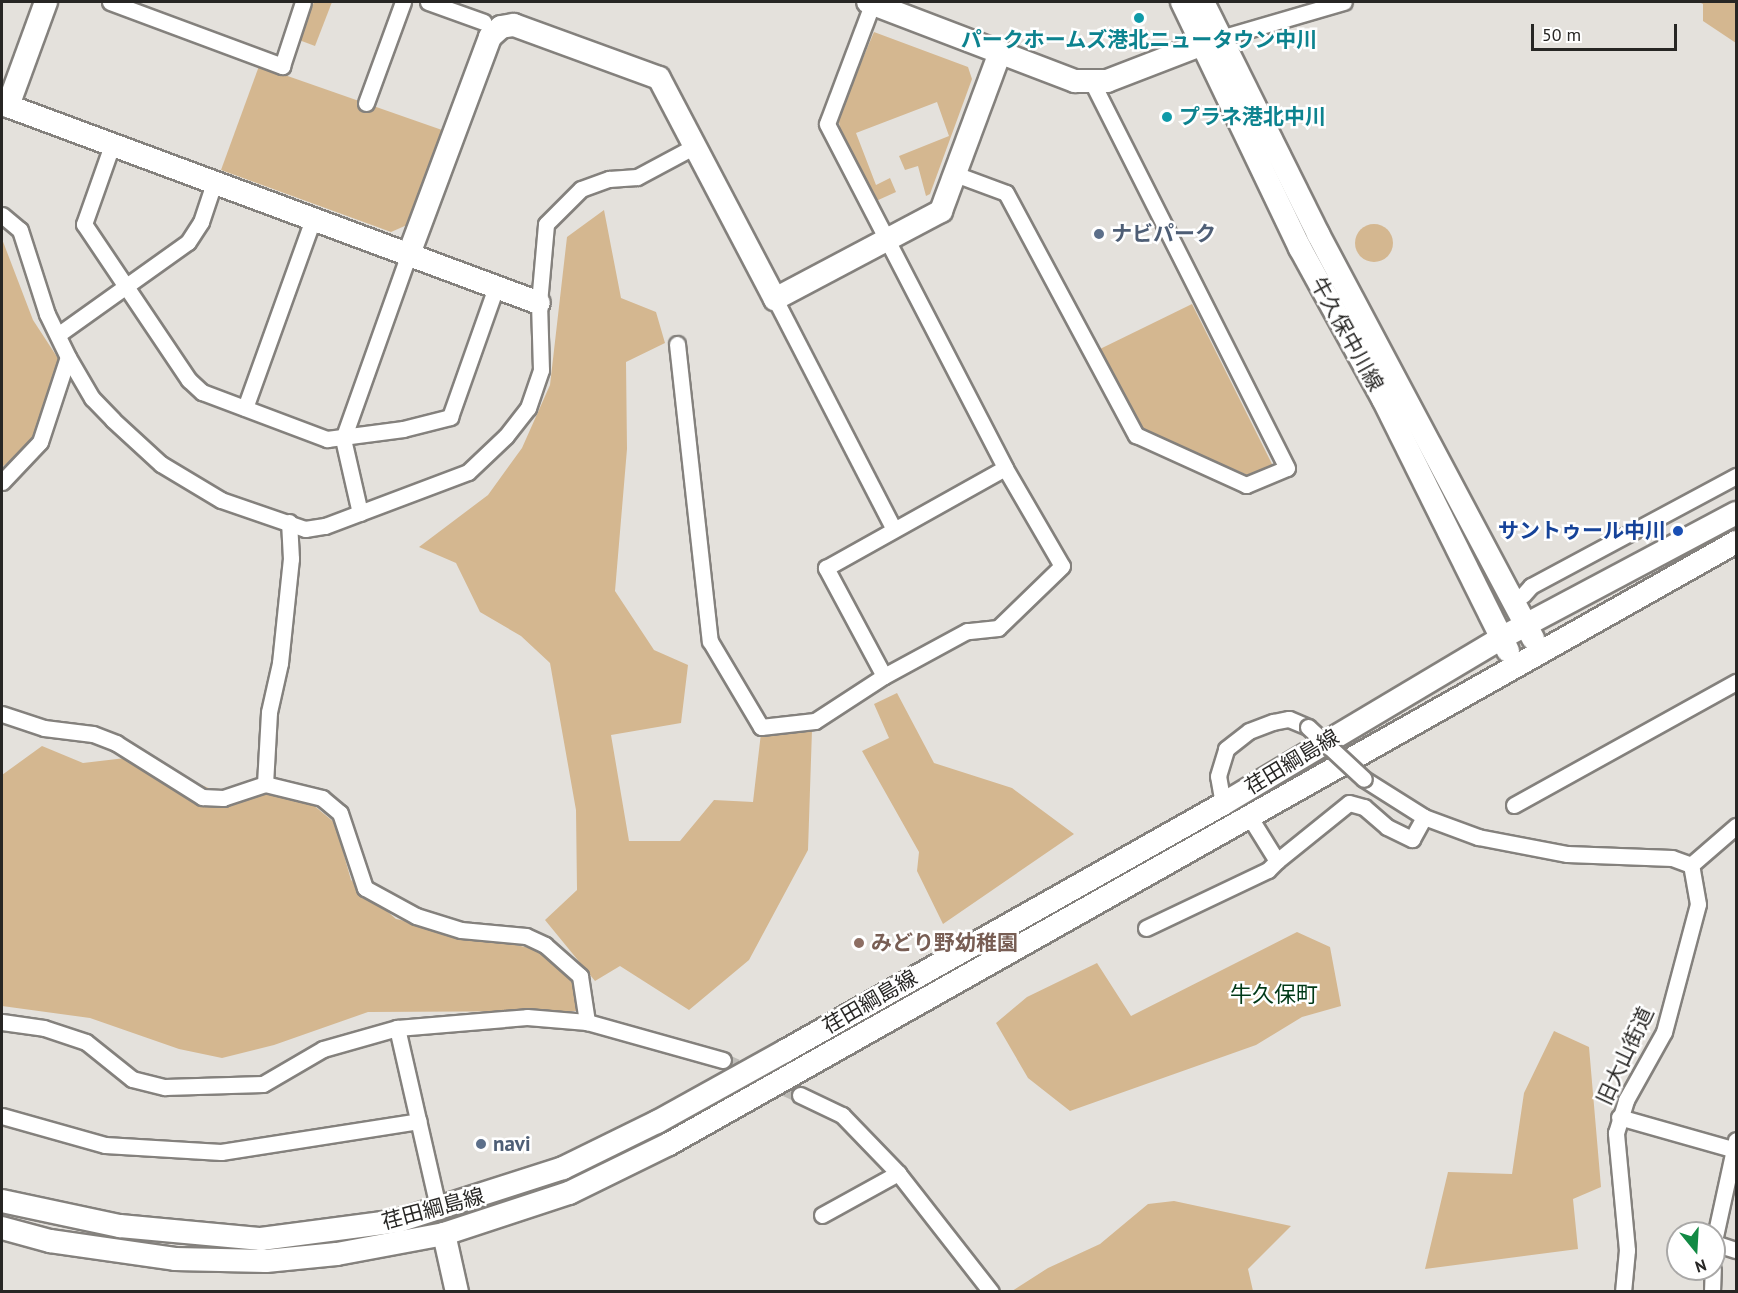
<!DOCTYPE html>
<html>
<head>
<meta charset="utf-8">
<style>
  body { margin:0 }
  #map { position:relative; width:1738px; height:1293px; overflow:hidden; background:#e4e1dc; font-family:"PT Sans","Noto Sans JP",sans-serif }
  div>[style] { position:absolute }
  [style*='--x'] { left:calc(var(--x)*1px); top:calc(var(--y)*1px); width:calc(var(--w)*1px); rotate:calc(var(--a)*1deg) }
  .green>* { inset:0; background:#d4b790 }
  .round { border-radius:50% }
  .street-tunnel>* { height:15px; margin-top:-7.5px; transform-origin:0; background:repeating-linear-gradient(90deg,#bebcb7 0 15px,transparent 0 23px) }
  .roads { filter:drop-shadow(2px 0 #84817d) drop-shadow(-2px 0 #84817d) drop-shadow(0 2px #84817d) drop-shadow(0 -2px #84817d) }
  .street>* { height:15px; margin:-7.5px; padding:0 7.5px; transform-origin:7.5px; border-radius:7.5px; background:#fff }
  .secondary>* { height:22px; margin:-11px; padding:0 11px; transform-origin:11px; border-radius:11px; background:#fff }
  .bridges { filter:drop-shadow(2px 0 #84817d) drop-shadow(-2px 0 #84817d) drop-shadow(0 2px #84817d) drop-shadow(0 -2px #84817d) }
  .street-bridge>* { height:15px; margin:-7.5px; padding:0 7.5px; transform-origin:7.5px; border-radius:7.5px; background:#fff }
  .dots>* { width:16px; height:16px; translate:-50% -50%; box-sizing:border-box; border:3px solid #fff; border-radius:50% }
  span { translate:-50% -50%; white-space:nowrap; text-align:center; line-height:1.15; -webkit-text-stroke:5px #fff; paint-order:stroke }
  .culture-label { font-size:21px; color:#0d838f; font-weight:700 }
  .left { translate:0 -50%; text-align:left }
  .service-label { font-size:21px; color:#4e5e75; font-weight:700 }
  .street-label { font-size:21px; color:#272624 }
  .transit-label { font-size:21px; color:#164399; font-weight:700 }
  .right { translate:-100% -50%; text-align:right }
  .education-label { font-size:21px; color:#785e54; font-weight:700 }
  .neighbourhood-label { font-size:22px; color:#013917 }
  .frame { position:absolute; inset:0; border:3px solid #272624; pointer-events:none }
  .north { position:absolute; left:1666px; top:1221px; width:60px; height:60px; box-sizing:border-box; background:#fff; border:2px solid #a9a8a7; border-radius:50%; rotate:162deg; font-size:16px; font-weight:700; line-height:24px; text-align:center; color:#272624 }
  .north::after { content:''; display:block; margin:auto; width:21px; height:27px; background:#128a44; clip-path:polygon(50% 0,100% 100%,50% 72%,0 100%) }
  .scale { position:absolute; left:1531px; top:24px; width:146px; height:27px; box-sizing:border-box; border:3px solid #272624; border-top:0; padding-left:8px; font-size:18px; line-height:21px; white-space:nowrap; color:#272624; -webkit-text-stroke:4px #fff; paint-order:stroke }
</style>
</head>
<body>
<div id="map">
  <div class="green">
    <i style="clip-path:polygon(314px 2px,332px 2px,315px 46px,299px 40px)"></i>
    <i style="clip-path:polygon(1699px 2px,1736px 2px,1736px 43px,1703px 21px,1703px 4px)"></i>
    <i style="clip-path:polygon(874px 32px,968px 67px,972px 79px,930px 194px,926px 196px,918px 166px,905px 170px,899px 156px,949px 136px,937px 102px,856px 133px,876px 185px,890px 178px,896px 192px,876px 201px,842px 138px,838px 117px)"></i>
    <i style="clip-path:polygon(259px 66px,442px 130px,407px 225px,391px 232px,221px 170px)"></i>
    <i style="clip-path:polygon(604px 210px,621px 298px,656px 312px,665px 343px,626px 362px,627px 449px,615px 591px,654px 650px,688px 665px,681px 723px,611px 735px,629px 841px,680px 841px,714px 800px,753px 802px,761px 733px,812px 730px,808px 850px,749px 960px,689px 1010px,620px 966px,595px 981px,545px 920px,577px 890px,576px 810px,550px 663px,521px 636px,480px 612px,456px 563px,419px 547px,488px 495px,522px 448px,550px 385px,567px 237px)"></i>
    <i class="round" style="left:1355px;top:224px;width:38px;height:38px"></i>
    <i style="clip-path:polygon(2px 239px,33px 320px,63px 366px,29px 446px,2px 467px)"></i>
    <i style="clip-path:polygon(1192px 304px,1273px 466px,1252px 477px,1142px 430px,1100px 349px)"></i>
    <i style="clip-path:polygon(897px 693px,934px 763px,1012px 788px,1074px 834px,943px 924px,917px 871px,919px 852px,862px 751px,889px 738px,874px 704px)"></i>
    <i style="clip-path:polygon(42px 746px,83px 763px,134px 757px,235px 799px,267px 791px,312px 804px,335px 823px,351px 880px,396px 919px,548px 952px,577px 977px,576px 1011px,368px 1012px,274px 1045px,222px 1058px,179px 1049px,90px 1018px,2px 1006px,2px 775px)"></i>
    <i style="clip-path:polygon(1297px 932px,1330px 947px,1341px 1006px,1302px 1017px,1256px 1045px,1070px 1111px,1028px 1078px,996px 1023px,1027px 997px,1097px 963px,1131px 1016px)"></i>
    <i style="clip-path:polygon(1554px 1031px,1589px 1047px,1601px 1187px,1573px 1199px,1578px 1249px,1425px 1269px,1448px 1172px,1512px 1174px,1524px 1093px)"></i>
    <i style="clip-path:polygon(1174px 1201px,1291px 1226px,1248px 1269px,1253px 1291px,1012px 1291px,1048px 1268px,1100px 1244px,1148px 1204px)"></i>
  </div>
  <div class="street-tunnel">
    <i style="--x:723;--y:1060;--w:85;--a:24.4"></i>
  </div>
  <div class="roads">
    <div class="street">
      <i style="--x:110;--y:2;--w:184;--a:20.4"></i>
      <i style="--x:282;--y:66;--w:67;--a:-71.8"></i>
      <i style="--x:428;--y:2;--w:59;--a:19.7"></i>
      <i style="--x:873;--y:2;--w:130;--a:110.7"></i>
      <i style="--x:827;--y:124;--w:387;--a:62.6"></i>
      <i style="--x:1005;--y:468;--w:113;--a:59.8"></i>
      <i style="--x:1062;--y:566;--w:89;--a:135.9"></i>
      <i style="--x:998;--y:628;--w:31;--a:174"></i>
      <i style="--x:967;--y:631;--w:94;--a:151.5"></i>
      <i style="--x:884;--y:676;--w:123;--a:-118.2"></i>
      <i style="--x:826;--y:568;--w:205;--a:-29.2"></i>
      <i style="--x:1220;--y:38;--w:129;--a:-16.2"></i>
      <i style="--x:366;--y:103;--w:108;--a:-69.9"></i>
      <i style="--x:112;--y:145;--w:84;--a:109.5"></i>
      <i style="--x:84;--y:224;--w:188;--a:56.1"></i>
      <i style="--x:189;--y:380;--w:18;--a:43"></i>
      <i style="--x:202;--y:392;--w:134;--a:20.6"></i>
      <i style="--x:327;--y:439;--w:77;--a:-7.5"></i>
      <i style="--x:403;--y:429;--w:49;--a:-14.3"></i>
      <i style="--x:450;--y:417;--w:138;--a:-70.5"></i>
      <i style="--x:955;--y:174;--w:54;--a:20.4"></i>
      <i style="--x:1006;--y:193;--w:275;--a:61.8"></i>
      <i style="--x:1136;--y:435;--w:121;--a:24.4"></i>
      <i style="--x:1246;--y:485;--w:44;--a:-22.5"></i>
      <i style="--x:1287;--y:468;--w:432;--a:-116.8"></i>
      <i style="--x:2;--y:215;--w:23;--a:40"></i>
      <i style="--x:20;--y:230;--w:88;--a:72.2"></i>
      <i style="--x:47;--y:314;--w:48;--a:64"></i>
      <i style="--x:68;--y:357;--w:48;--a:59.7"></i>
      <i style="--x:92;--y:398;--w:30;--a:46"></i>
      <i style="--x:113;--y:420;--w:65;--a:42.5"></i>
      <i style="--x:161;--y:464;--w:70;--a:31"></i>
      <i style="--x:221;--y:500;--w:89;--a:19"></i>
      <i style="--x:305;--y:529;--w:20;--a:-9"></i>
      <i style="--x:325;--y:526;--w:153;--a:-20.7"></i>
      <i style="--x:468;--y:472;--w:52;--a:-43.5"></i>
      <i style="--x:506;--y:436;--w:36;--a:-52"></i>
      <i style="--x:528;--y:408;--w:40;--a:-71.1"></i>
      <i style="--x:541;--y:370;--w:67;--a:-91.7"></i>
      <i style="--x:539;--y:303;--w:79;--a:-84.9"></i>
      <i style="--x:546;--y:224;--w:49;--a:-45"></i>
      <i style="--x:581;--y:189;--w:30;--a:-20"></i>
      <i style="--x:609;--y:179;--w:28;--a:-4"></i>
      <i style="--x:637;--y:177;--w:66;--a:-28.1"></i>
      <i style="--x:775;--y:299;--w:258;--a:62.7"></i>
      <i style="--x:59;--y:334;--w:158;--a:-35.5"></i>
      <i style="--x:188;--y:242;--w:24;--a:-57"></i>
      <i style="--x:201;--y:222;--w:41;--a:-71.6"></i>
      <i style="--x:677;--y:344;--w:299;--a:83.7"></i>
      <i style="--x:710;--y:641;--w:100;--a:59.3"></i>
      <i style="--x:761;--y:727;--w:54;--a:-6.3"></i>
      <i style="--x:815;--y:721;--w:82;--a:-33.1"></i>
      <i style="--x:245;--y:408;--w:201;--a:-70.2"></i>
      <i style="--x:2;--y:482;--w:55;--a:-46.5"></i>
      <i style="--x:40;--y:442;--w:89;--a:-71.8"></i>
      <i style="--x:360;--y:513;--w:76;--a:-102.9"></i>
      <i style="--x:343;--y:439;--w:196;--a:-70.4"></i>
      <i style="--x:1523;--y:595;--w:12;--a:-48"></i>
      <i style="--x:1531;--y:586;--w:233;--a:-28.2"></i>
      <i style="--x:2;--y:714;--w:44;--a:18.4"></i>
      <i style="--x:44;--y:728;--w:49;--a:7"></i>
      <i style="--x:93;--y:734;--w:25;--a:21"></i>
      <i style="--x:116;--y:743;--w:102;--a:32.1"></i>
      <i style="--x:202;--y:797;--w:21;--a:3"></i>
      <i style="--x:223;--y:798;--w:44;--a:-18.4"></i>
      <i style="--x:265;--y:784;--w:59;--a:13.8"></i>
      <i style="--x:322;--y:798;--w:23;--a:40"></i>
      <i style="--x:340;--y:813;--w:79;--a:71.6"></i>
      <i style="--x:365;--y:888;--w:58;--a:28.8"></i>
      <i style="--x:416;--y:916;--w:47;--a:17.3"></i>
      <i style="--x:461;--y:930;--w:65;--a:5.3"></i>
      <i style="--x:526;--y:936;--w:21;--a:25"></i>
      <i style="--x:545;--y:945;--w:47;--a:41.5"></i>
      <i style="--x:580;--y:976;--w:47;--a:81.3"></i>
      <i style="--x:1364;--y:779;--w:71;--a:32.3"></i>
      <i style="--x:1424;--y:817;--w:58;--a:20.3"></i>
      <i style="--x:1478;--y:837;--w:91;--a:10.8"></i>
      <i style="--x:1567;--y:854;--w:105;--a:2.2"></i>
      <i style="--x:1672;--y:858;--w:20;--a:20"></i>
      <i style="--x:265;--y:784;--w:72;--a:-86.8"></i>
      <i style="--x:269;--y:712;--w:50;--a:-77.3"></i>
      <i style="--x:280;--y:663;--w:105;--a:-84"></i>
      <i style="--x:291;--y:559;--w:37;--a:-93"></i>
      <i style="--x:1223;--y:804;--w:28;--a:-100"></i>
      <i style="--x:1218;--y:776;--w:28;--a:-73"></i>
      <i style="--x:1226;--y:749;--w:29;--a:-38"></i>
      <i style="--x:1249;--y:731;--w:26;--a:-21"></i>
      <i style="--x:1273;--y:722;--w:16;--a:-11"></i>
      <i style="--x:1289;--y:719;--w:21;--a:23"></i>
      <i style="--x:1514;--y:805;--w:254;--a:-29"></i>
      <i style="--x:1277;--y:861;--w:92;--a:-38.9"></i>
      <i style="--x:1349;--y:803;--w:16;--a:15"></i>
      <i style="--x:1364;--y:807;--w:30;--a:41"></i>
      <i style="--x:1387;--y:827;--w:28;--a:26"></i>
      <i style="--x:1412;--y:839;--w:25;--a:-61"></i>
      <i style="--x:1691;--y:865;--w:60;--a:-40.9"></i>
      <i style="--x:1146;--y:928;--w:135;--a:-25.4"></i>
      <i style="--x:1268;--y:870;--w:13;--a:-45"></i>
      <i style="--x:1277;--y:861;--w:53;--a:-121.9"></i>
      <i style="--x:2;--y:1022;--w:42;--a:8.1"></i>
      <i style="--x:44;--y:1028;--w:44;--a:18.4"></i>
      <i style="--x:86;--y:1042;--w:59;--a:38.8"></i>
      <i style="--x:132;--y:1079;--w:34;--a:14"></i>
      <i style="--x:165;--y:1087;--w:98;--a:-1.8"></i>
      <i style="--x:263;--y:1084;--w:69;--a:-30.3"></i>
      <i style="--x:323;--y:1049;--w:77;--a:-15.8"></i>
      <i style="--x:397;--y:1028;--w:130;--a:-4.8"></i>
      <i style="--x:527;--y:1017;--w:60;--a:4.8"></i>
      <i style="--x:587;--y:1022;--w:141;--a:15.6"></i>
      <i style="--x:397;--y:1028;--w:188;--a:77.1"></i>
      <i style="--x:800;--y:1095;--w:47;--a:25.5"></i>
      <i style="--x:842;--y:1115;--w:81;--a:46"></i>
      <i style="--x:898;--y:1173;--w:151;--a:52"></i>
      <i style="--x:2;--y:1116;--w:107;--a:15.7"></i>
      <i style="--x:105;--y:1145;--w:116;--a:3.5"></i>
      <i style="--x:221;--y:1152;--w:200;--a:-8.9"></i>
      <i style="--x:1619;--y:1117;--w:122;--a:15.8"></i>
      <i style="--x:822;--y:1215;--w:87;--a:-28.9"></i>
      <i style="--x:1714;--y:1241;--w:103;--a:-77.7"></i>
      <i style="--x:1714;--y:1243;--w:23;--a:18"></i>
      <i style="--x:1623;--y:1292;--w:42;--a:-84.6"></i>
      <i style="--x:1627;--y:1250;--w:118;--a:-95.4"></i>
      <i style="--x:1616;--y:1133;--w:34;--a:-73"></i>
      <i style="--x:1626;--y:1100;--w:78;--a:-60.8"></i>
      <i style="--x:1664;--y:1032;--w:132;--a:-75.1"></i>
      <i style="--x:1698;--y:904;--w:40;--a:-100"></i>
      <i style="--x:1712;--y:1292;--w:23;--a:-88"></i>
    </div>
    <div class="secondary">
      <i style="--x:46;--y:2;--w:111;--a:110.1"></i>
      <i style="--x:8;--y:106;--w:566;--a:20.35"></i>
      <i style="--x:868;--y:2;--w:222;--a:20.9"></i>
      <i style="--x:1075;--y:81;--w:32;--a:0"></i>
      <i style="--x:1107;--y:81;--w:114;--a:-21.1"></i>
      <i style="--x:1182;--y:2;--w:273;--a:64.4"></i>
      <i style="--x:1300;--y:248;--w:172;--a:61.2"></i>
      <i style="--x:1383;--y:399;--w:281;--a:63.6"></i>
      <i style="--x:1203;--y:2;--w:259;--a:63.6"></i>
      <i style="--x:1318;--y:234;--w:458;--a:62"></i>
      <i style="--x:409;--y:254;--w:232;--a:-69.5"></i>
      <i style="--x:490;--y:37;--w:15;--a:-42"></i>
      <i style="--x:501;--y:27;--w:13;--a:-9"></i>
      <i style="--x:514;--y:25;--w:154;--a:20.1"></i>
      <i style="--x:659;--y:78;--w:250;--a:62.3"></i>
      <i style="--x:775;--y:299;--w:188;--a:-27.9"></i>
      <i style="--x:941;--y:211;--w:170;--a:-69.6"></i>
      <i style="--x:2;--y:1201;--w:121;--a:12"></i>
      <i style="--x:120;--y:1226;--w:142;--a:5.3"></i>
      <i style="--x:261;--y:1239;--w:138;--a:-7.5"></i>
      <i style="--x:398;--y:1221;--w:173;--a:-17.8"></i>
      <i style="--x:563;--y:1168;--w:105;--a:-26.1"></i>
      <i style="--x:657;--y:1122;--w:146;--a:-29"></i>
      <i style="--x:785;--y:1051;--w:503;--a:-29.42"></i>
      <i style="--x:1223;--y:804;--w:324;--a:-30.8"></i>
      <i style="--x:1501;--y:638;--w:266;--a:-28"></i>
      <i style="--x:2;--y:1228;--w:50;--a:15.2"></i>
      <i style="--x:50;--y:1241;--w:126;--a:8.2"></i>
      <i style="--x:175;--y:1259;--w:91;--a:1.3"></i>
      <i style="--x:266;--y:1261;--w:71;--a:-5.6"></i>
      <i style="--x:337;--y:1254;--w:109;--a:-10.6"></i>
      <i style="--x:444;--y:1234;--w:132;--a:-18.2"></i>
      <i style="--x:569;--y:1193;--w:111;--a:-26.1"></i>
      <i style="--x:669;--y:1144;--w:1225;--a:-29.43"></i>
      <i style="--x:444;--y:1234;--w:59;--a:77.4"></i>
    </div>
  </div>
  <div class="bridges">
    <div class="street-bridge">
      <i style="--x:1308;--y:727;--w:76;--a:42.9"></i>
    </div>
  </div>
  <div class="dots">
    <i style="left:1139px;top:18px;background:#0f9aa8"></i>
    <i style="left:1167px;top:117px;background:#0f9aa8"></i>
    <i style="left:1099px;top:234px;background:#5c6f8a"></i>
    <i style="left:1678px;top:531px;background:#1a4fb4"></i>
    <i style="left:859px;top:943px;background:#8d6e63"></i>
    <i style="left:481px;top:1144px;background:#5c6f8a"></i>
  </div>
  <div class="culture-label">
    <span style="left:1139px;top:40px">パークホームズ港北ニュータウン中川</span>
    <span class="left" style="left:1179px;top:117px">プラネ港北中川</span>
  </div>
  <div class="service-label">
    <span class="left" style="left:1111px;top:234px">ナビパーク</span>
    <span class="left" style="left:493px;top:1144px">navi</span>
  </div>
  <div class="street-label">
    <span style="left:1347px;top:334px;rotate:61deg">牛久保中川線</span>
    <span style="left:1292px;top:762px;rotate:-31deg">荏田綱島線</span>
    <span style="left:870px;top:1002px;rotate:-30deg">荏田綱島線</span>
    <span style="left:1625px;top:1056px;rotate:-65deg">旧大山街道</span>
    <span style="left:433px;top:1209px;rotate:-15deg">荏田綱島線</span>
  </div>
  <div class="transit-label">
    <span class="right" style="left:1666px;top:531px">サントゥール中川</span>
  </div>
  <div class="education-label">
    <span class="left" style="left:871px;top:943px">みどり野幼稚園</span>
  </div>
  <div class="neighbourhood-label">
    <span style="left:1274px;top:995px">牛久保町</span>
  </div>
  <div class="frame"></div>
  <div class="north">N</div>
  <div class="scale">50 m</div>
</div>
</body>
</html>
